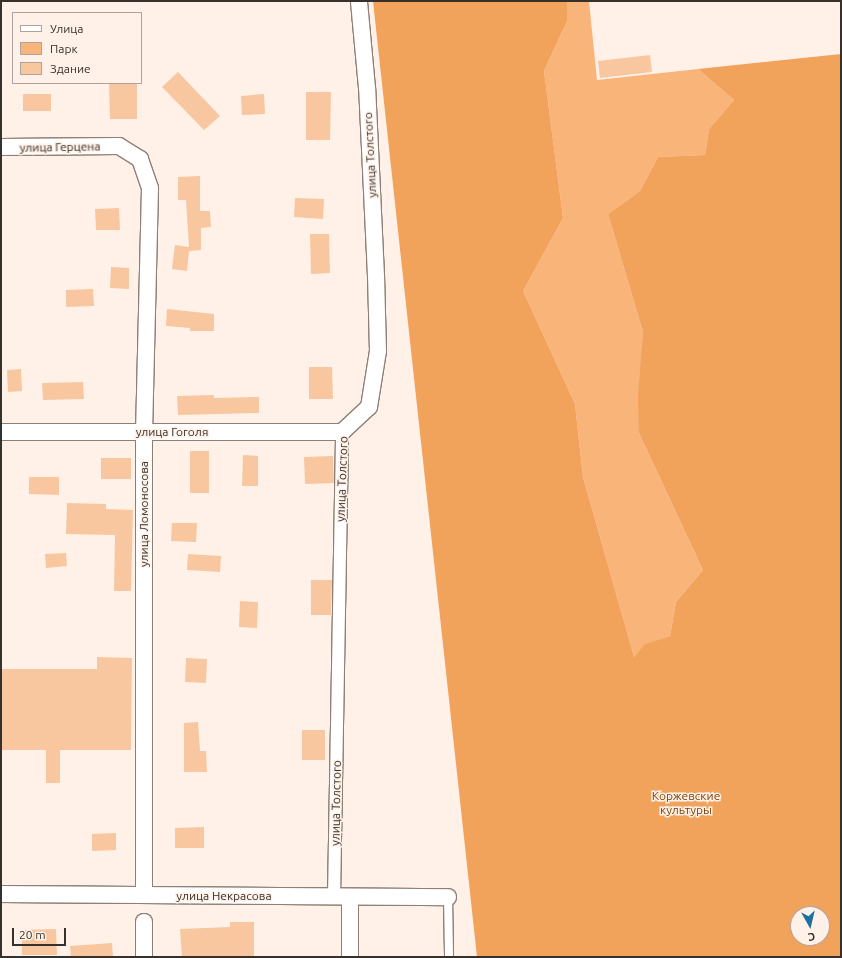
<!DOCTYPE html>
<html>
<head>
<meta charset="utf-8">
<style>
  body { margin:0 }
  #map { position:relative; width:842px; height:958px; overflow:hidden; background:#fff1e7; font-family:Ubuntu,sans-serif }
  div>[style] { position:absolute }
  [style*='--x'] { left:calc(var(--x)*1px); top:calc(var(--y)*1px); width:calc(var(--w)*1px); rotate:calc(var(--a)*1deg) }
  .green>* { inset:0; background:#f9b47a }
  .forest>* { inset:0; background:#f1a25b }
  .building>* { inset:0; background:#f8c79f }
  .roads { filter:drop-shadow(1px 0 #8c8076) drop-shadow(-1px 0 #8c8076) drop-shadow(0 1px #8c8076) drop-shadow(0 -1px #8c8076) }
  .service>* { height:8px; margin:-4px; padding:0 4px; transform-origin:4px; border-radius:4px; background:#fff }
  .pedestrian>* { height:12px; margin:-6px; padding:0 6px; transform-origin:6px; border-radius:6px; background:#fff }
  .minor>* { height:16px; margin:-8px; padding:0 8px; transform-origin:8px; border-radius:8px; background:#fff }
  span { translate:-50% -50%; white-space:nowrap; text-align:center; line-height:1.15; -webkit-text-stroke:3px #fff1e7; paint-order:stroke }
  .street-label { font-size:12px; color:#36312d }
  .park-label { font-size:12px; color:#76420b }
  .frame { position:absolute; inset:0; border:2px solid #36312d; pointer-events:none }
  .legend { position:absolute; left:12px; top:12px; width:130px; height:72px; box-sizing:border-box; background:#fff1e7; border:1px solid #afa49d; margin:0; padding:5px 7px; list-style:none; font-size:12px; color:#36312d }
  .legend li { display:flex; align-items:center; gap:8px; height:20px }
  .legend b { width:20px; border:1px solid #afa49d }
  .north { position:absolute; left:790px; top:906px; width:40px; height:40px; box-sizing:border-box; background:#fff1e7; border:1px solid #afa49d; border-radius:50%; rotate:172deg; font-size:11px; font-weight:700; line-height:16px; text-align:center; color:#36312d }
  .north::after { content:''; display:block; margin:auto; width:14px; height:18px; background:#1b72a2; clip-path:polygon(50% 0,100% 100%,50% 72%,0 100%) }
  .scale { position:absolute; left:12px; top:928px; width:54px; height:18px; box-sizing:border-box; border:2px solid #36312d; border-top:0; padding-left:5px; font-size:12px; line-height:14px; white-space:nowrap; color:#36312d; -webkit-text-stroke:3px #fff1e7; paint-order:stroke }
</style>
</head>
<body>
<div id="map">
  <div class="green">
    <i style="clip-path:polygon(567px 1px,589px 1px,597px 80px,698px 69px,734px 100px,709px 129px,705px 155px,658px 157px,640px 191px,608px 214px,643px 332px,639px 433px,703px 570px,676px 602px,670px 636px,646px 644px,634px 657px,583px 477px,575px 404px,523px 291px,563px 218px,544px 71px,567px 21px)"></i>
  </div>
  <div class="forest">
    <i style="clip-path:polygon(evenodd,373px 1px,567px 1px,567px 21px,544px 71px,563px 218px,523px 291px,575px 404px,583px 477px,634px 657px,645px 644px,670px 636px,676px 602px,703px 570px,639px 433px,638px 397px,643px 332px,608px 214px,640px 191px,658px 157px,705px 155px,709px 129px,734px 100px,698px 69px,841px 54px,841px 957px,477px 957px,373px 1px,798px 914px,822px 914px,822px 938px,798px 938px,798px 914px)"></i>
  </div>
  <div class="building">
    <i style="clip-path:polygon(650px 55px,652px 72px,600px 78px,598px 61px)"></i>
    <i style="clip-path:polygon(178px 72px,220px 116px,204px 130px,162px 87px)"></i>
    <i style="clip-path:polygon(109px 83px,137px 83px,137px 119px,110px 119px)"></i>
    <i style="clip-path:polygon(306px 92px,331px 92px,330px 140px,306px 140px)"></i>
    <i style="clip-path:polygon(23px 94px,51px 94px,51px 111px,23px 111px)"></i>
    <i style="clip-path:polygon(264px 94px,265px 114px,242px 115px,241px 96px)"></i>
    <i style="clip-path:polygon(200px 176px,200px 211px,210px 211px,211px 227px,201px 228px,201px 250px,189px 251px,187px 271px,172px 269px,175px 245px,189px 247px,186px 200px,178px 200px,178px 177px)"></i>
    <i style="clip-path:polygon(295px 198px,324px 199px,323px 219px,294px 217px)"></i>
    <i style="clip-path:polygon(119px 208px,120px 230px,96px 230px,95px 209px)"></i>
    <i style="clip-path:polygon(310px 234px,329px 234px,330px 273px,311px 274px)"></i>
    <i style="clip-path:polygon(111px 267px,129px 268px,129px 289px,110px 288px)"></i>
    <i style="clip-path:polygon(93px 289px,94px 306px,66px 307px,66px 290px)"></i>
    <i style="clip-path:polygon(167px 309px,214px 314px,214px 331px,190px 331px,190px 328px,166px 326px)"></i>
    <i style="clip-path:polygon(309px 367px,332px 367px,333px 399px,309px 399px)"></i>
    <i style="clip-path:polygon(21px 369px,22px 391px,8px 392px,7px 370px)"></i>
    <i style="clip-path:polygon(83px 382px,84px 399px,43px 400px,42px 383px)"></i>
    <i style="clip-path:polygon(214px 395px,214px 398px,259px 397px,259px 413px,178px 415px,177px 396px)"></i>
    <i style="clip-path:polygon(190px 451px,209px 451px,209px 493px,190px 493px)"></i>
    <i style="clip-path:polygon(243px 455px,258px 456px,258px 486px,242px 486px)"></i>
    <i style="clip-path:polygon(333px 456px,334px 483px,305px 484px,304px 457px)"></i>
    <i style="clip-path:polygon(101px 458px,131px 458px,131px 479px,101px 479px)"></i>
    <i style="clip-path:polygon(29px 477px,59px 477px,59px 495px,29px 494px)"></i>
    <i style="clip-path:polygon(67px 503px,106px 504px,106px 509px,133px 510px,131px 591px,114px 591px,115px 535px,66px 534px)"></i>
    <i style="clip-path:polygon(172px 523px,197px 523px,196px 542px,171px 541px)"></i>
    <i style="clip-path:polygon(66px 553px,67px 566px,46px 568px,45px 554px)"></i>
    <i style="clip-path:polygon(188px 554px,221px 556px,220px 572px,187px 570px)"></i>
    <i style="clip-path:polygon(311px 580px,332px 580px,331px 615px,311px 615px)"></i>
    <i style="clip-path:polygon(240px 601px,258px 602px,257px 628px,239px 627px)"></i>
    <i style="clip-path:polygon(97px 657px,132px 658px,131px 750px,60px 750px,60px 783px,46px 783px,46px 750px,1px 750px,1px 669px,97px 669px)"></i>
    <i style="clip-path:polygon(186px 658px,207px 659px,206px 683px,185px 682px)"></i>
    <i style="clip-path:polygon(198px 722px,200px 751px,206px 751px,207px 772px,184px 772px,184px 723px)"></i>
    <i style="clip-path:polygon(302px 730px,325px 730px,325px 760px,302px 760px)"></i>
    <i style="clip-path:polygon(204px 827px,204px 848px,175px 848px,175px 828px)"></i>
    <i style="clip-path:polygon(116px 833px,116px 850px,92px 851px,92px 834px)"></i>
    <i style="clip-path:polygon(230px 922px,254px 922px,254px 957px,182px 957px,180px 929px,230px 927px)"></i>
    <i style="clip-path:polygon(56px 929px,57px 955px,22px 955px,22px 930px)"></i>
    <i style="clip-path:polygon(112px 943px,113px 957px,71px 957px,70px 946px)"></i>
  </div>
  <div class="roads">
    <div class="service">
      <i style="--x:448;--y:897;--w:60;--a:89"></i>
    </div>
    <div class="pedestrian">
      <i style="--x:334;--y:897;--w:465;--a:-89"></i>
    </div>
    <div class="minor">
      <i style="--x:1;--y:147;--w:118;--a:-0.5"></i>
      <i style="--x:119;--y:146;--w:25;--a:32"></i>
      <i style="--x:140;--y:159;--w:31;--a:71"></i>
      <i style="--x:150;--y:188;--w:245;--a:91.4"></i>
      <i style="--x:144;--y:433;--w:462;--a:90"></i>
      <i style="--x:1;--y:432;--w:341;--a:0"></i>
      <i style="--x:342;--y:432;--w:37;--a:-43"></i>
      <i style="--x:369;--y:407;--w:57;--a:-80.9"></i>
      <i style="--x:378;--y:351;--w:75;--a:-91.5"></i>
      <i style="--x:376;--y:276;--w:188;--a:-92.7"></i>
      <i style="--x:367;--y:88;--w:87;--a:-95.3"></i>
      <i style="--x:1;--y:894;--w:447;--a:0.4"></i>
      <i style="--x:350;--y:897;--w:60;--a:90"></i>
      <i style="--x:144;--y:957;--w:35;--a:-90"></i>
    </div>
  </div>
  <div class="street-label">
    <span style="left:60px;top:147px;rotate:-1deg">улица Герцена</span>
    <span style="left:370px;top:155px;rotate:-93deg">улица Толстого</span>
    <span style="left:172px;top:432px">улица Гоголя</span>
    <span style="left:342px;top:479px;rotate:-88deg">улица Толстого</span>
    <span style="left:144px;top:514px;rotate:-90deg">улица Ломоносова</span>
    <span style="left:336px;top:803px;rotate:-89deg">улица Толстого</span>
    <span style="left:224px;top:896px">улица Некрасова</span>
  </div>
  <div class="park-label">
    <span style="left:686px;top:803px">Коржевские<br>культуры</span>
  </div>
  <div class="frame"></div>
  <ul class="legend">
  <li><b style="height:5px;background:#fff"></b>Улица</li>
  <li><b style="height:11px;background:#f9b47a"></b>Парк</li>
  <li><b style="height:11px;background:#f8c79f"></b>Здание</li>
  </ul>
  <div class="north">С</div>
  <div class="scale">20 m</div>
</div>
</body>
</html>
